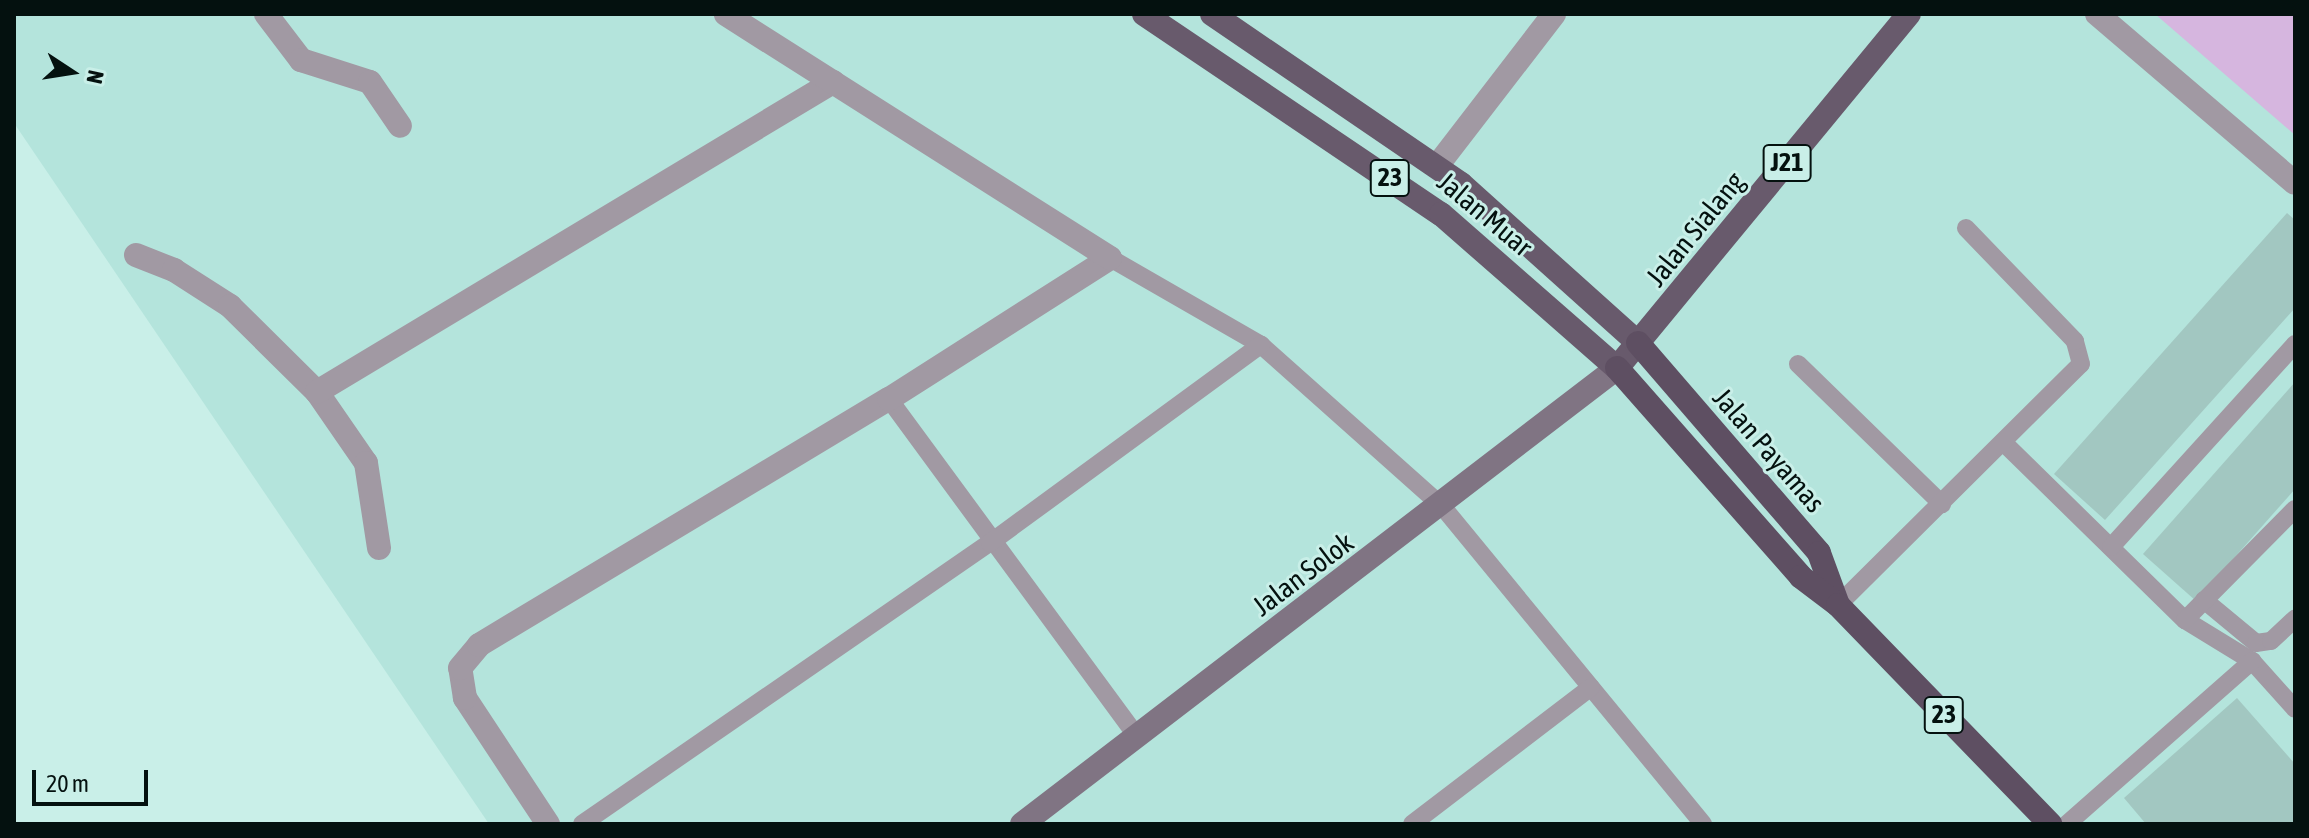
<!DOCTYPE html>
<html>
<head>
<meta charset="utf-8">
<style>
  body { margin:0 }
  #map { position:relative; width:2309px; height:838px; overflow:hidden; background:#c9efe8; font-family:"Asap Condensed",sans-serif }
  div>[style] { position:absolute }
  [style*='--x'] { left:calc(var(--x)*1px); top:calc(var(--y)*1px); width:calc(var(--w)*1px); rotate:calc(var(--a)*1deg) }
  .built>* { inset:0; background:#b4e4dc }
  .green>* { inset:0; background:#d6b6df }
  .building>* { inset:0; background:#a2c7c1 }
  .service>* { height:18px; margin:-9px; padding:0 9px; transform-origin:9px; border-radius:9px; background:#a199a3 }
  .minor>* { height:24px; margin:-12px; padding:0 12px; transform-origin:12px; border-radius:12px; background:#a199a3 }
  .secondary>* { height:24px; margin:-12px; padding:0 12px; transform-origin:12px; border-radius:12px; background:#807483 }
  .primary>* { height:24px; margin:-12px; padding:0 12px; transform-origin:12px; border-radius:12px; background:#685a6c }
  .trunk>* { height:24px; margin:-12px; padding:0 12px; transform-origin:12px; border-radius:12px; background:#5e4f62 }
  span { translate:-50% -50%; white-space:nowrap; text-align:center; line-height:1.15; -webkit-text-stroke:6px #c9efe8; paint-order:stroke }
  .shield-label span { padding:2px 6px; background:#c9efe8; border:2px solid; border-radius:6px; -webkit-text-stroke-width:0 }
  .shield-label { font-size:26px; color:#04110f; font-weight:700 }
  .street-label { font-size:28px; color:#04110f }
  .frame { position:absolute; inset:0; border:16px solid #04110f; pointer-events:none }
  .north { position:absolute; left:32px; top:32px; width:80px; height:80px; -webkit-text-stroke:6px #c9efe8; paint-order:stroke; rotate:102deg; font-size:22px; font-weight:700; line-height:32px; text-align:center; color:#04110f }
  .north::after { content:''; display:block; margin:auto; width:28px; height:36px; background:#04110f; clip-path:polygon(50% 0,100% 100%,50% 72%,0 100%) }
  .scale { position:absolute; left:32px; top:770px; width:116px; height:36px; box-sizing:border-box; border:4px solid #04110f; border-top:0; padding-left:10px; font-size:24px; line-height:28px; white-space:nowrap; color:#04110f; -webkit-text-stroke:6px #c9efe8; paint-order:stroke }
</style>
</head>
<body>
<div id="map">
  <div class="built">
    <i style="clip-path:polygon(14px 14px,2295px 14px,2295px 824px,489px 824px,14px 123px)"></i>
  </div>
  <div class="green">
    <i style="clip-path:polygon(2155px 14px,2295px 14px,2295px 135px)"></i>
  </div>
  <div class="building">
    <i style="clip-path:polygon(2287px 213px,2295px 220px,2295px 308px,2105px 520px,2054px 474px)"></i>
    <i style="clip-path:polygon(2295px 382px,2295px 489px,2196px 601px,2143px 554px)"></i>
    <i style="clip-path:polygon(2237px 698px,2295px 764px,2295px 824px,2146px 824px,2124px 798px)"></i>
  </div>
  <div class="service">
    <i style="--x:1110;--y:258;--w:174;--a:29.9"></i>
    <i style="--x:1261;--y:345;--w:242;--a:41.7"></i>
    <i style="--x:1442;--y:506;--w:411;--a:50.6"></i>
    <i style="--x:1798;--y:364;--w:201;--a:44.2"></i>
    <i style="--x:889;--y:399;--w:419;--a:53.7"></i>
    <i style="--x:2004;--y:443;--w:253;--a:44.4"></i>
    <i style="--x:2185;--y:620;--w:79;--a:31.5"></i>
    <i style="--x:2252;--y:661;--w:64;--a:48.1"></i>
    <i style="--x:2111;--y:547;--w:274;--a:-47.8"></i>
    <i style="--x:2204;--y:600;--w:67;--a:39.6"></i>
    <i style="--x:2256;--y:643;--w:15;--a:-8"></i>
    <i style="--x:2271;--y:641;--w:33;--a:-43"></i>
    <i style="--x:1838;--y:605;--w:342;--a:-44.8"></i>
    <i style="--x:2081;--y:364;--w:24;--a:-105"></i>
    <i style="--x:2075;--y:341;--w:157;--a:-134"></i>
    <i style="--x:2185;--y:620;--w:156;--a:-45.3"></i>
    <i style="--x:582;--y:824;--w:495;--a:-34.6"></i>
    <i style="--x:990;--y:543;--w:336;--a:-36.2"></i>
    <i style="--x:1412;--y:824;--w:225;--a:-37.4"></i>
    <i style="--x:2067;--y:824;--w:247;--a:-41.4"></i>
  </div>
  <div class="minor">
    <i style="--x:266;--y:14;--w:58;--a:52.7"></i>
    <i style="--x:301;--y:60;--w:72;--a:17.7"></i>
    <i style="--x:370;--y:82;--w:53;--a:55.7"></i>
    <i style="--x:2097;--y:14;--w:260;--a:40.5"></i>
    <i style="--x:1437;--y:166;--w:192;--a:-52.4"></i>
    <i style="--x:136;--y:255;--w:41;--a:21.5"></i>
    <i style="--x:174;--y:270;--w:67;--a:32.7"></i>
    <i style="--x:230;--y:306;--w:122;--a:44.7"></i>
    <i style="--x:317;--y:392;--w:86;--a:55.4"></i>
    <i style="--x:366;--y:463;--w:86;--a:81.3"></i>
    <i style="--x:317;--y:392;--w:602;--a:-31"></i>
    <i style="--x:548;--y:824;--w:151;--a:-123.4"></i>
    <i style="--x:465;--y:698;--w:30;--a:-99"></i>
    <i style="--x:460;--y:668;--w:30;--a:-50"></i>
    <i style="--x:479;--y:645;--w:478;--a:-31"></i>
    <i style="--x:889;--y:399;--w:262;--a:-32.5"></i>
    <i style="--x:1110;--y:258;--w:455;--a:-147.6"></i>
  </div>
  <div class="secondary">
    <i style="--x:1022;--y:824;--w:750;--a:-37.47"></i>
  </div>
  <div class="primary">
    <i style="--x:1144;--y:14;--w:358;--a:34"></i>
    <i style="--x:1441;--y:214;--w:234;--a:41.2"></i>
    <i style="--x:1617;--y:368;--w:459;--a:-50.5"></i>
    <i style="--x:1212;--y:14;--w:301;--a:34.3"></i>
    <i style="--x:1461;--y:184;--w:238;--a:41.9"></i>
  </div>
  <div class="trunk">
    <i style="--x:1638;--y:343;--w:277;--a:49.2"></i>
    <i style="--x:1819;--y:553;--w:55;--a:69.9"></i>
    <i style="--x:1617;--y:368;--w:278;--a:48.6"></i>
    <i style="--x:1801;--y:577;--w:46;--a:37.1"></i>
    <i style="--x:1838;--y:605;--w:305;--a:45.9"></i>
  </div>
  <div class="shield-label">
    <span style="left:1787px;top:163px">J21</span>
    <span style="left:1390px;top:178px">23</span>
    <span style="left:1944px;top:715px">23</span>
  </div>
  <div class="street-label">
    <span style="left:1485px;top:214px;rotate:40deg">Jalan Muar</span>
    <span style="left:1695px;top:229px;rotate:-51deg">Jalan Sialang</span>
    <span style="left:1769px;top:450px;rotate:49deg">Jalan Payamas</span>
    <span style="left:1303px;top:574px;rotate:-37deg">Jalan Solok</span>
  </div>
  <div class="frame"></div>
  <div class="north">N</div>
  <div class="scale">20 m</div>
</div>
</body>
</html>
